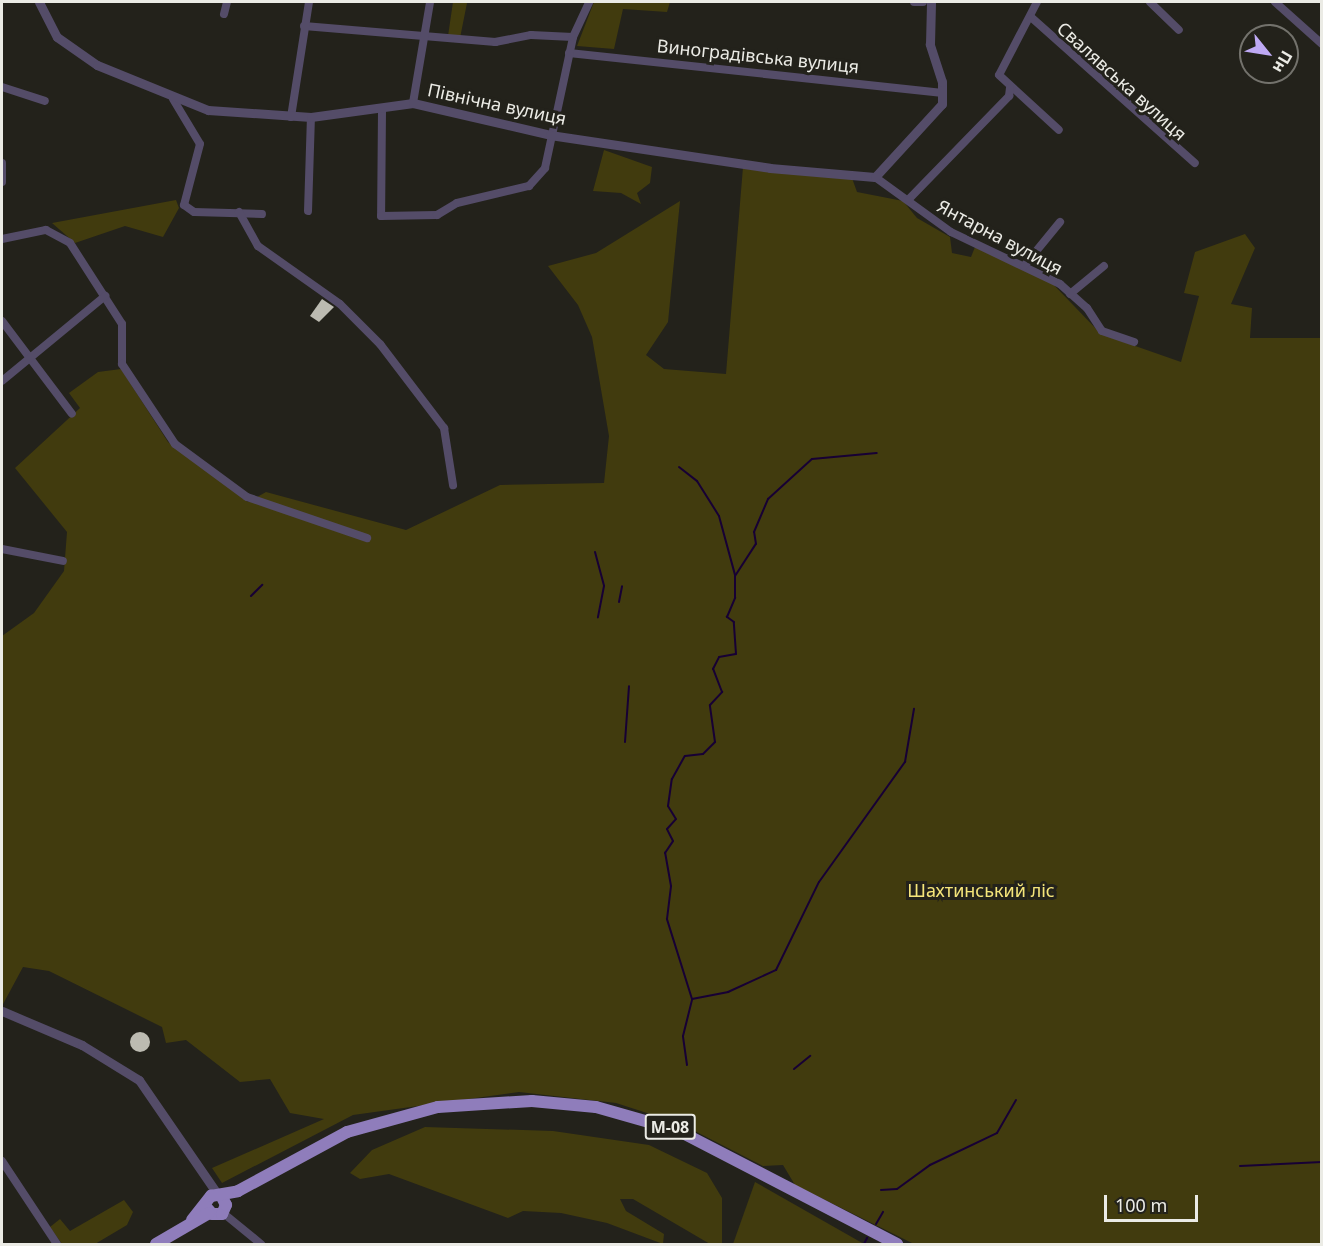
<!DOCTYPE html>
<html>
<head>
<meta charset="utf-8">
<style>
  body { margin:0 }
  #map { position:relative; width:1323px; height:1246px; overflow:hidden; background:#23221b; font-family:"Noto Sans",sans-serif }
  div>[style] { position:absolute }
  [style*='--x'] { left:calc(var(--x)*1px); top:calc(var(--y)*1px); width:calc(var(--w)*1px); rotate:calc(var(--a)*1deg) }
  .green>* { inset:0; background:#413b0e }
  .stream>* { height:2px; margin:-1px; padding:0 1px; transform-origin:1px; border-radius:1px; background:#170034 }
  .building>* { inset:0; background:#bcbbb1 }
  .round { border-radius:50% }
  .minor>* { height:8px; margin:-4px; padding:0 4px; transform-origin:4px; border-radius:4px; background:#544c68 }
  .tertiary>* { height:9px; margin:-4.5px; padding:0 4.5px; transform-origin:4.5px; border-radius:4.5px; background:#544c68 }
  .trunk>* { height:12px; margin:-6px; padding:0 6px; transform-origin:6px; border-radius:6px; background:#8f7dbb }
  span { translate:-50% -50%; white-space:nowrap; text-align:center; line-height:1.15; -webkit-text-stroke:6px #23221b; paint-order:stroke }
  .shield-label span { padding:2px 4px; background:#23221b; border:2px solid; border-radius:4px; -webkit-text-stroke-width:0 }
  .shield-label { font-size:16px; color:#ebebe5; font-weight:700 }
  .street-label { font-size:18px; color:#ebebe5 }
  .park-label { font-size:18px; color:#f5e57a }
  .frame { position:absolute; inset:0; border:3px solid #ebebe5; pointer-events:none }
  .north { position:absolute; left:1239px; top:24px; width:60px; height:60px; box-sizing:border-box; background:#23221b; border:2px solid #73726c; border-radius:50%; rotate:120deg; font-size:16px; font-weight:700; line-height:24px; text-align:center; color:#ebebe5 }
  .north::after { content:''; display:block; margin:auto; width:21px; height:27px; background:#bea9f4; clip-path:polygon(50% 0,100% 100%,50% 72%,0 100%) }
  .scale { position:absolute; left:1104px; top:1195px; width:94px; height:27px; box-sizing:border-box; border:3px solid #ebebe5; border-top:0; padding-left:8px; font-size:18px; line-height:21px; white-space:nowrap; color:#ebebe5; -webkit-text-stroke:4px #23221b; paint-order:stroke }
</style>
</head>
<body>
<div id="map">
  <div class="green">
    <i style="clip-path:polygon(453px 2px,487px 2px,467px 3px,460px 38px,448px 36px)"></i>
    <i style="clip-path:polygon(594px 2px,670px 2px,667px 12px,623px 9px,614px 49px,577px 46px)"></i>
    <i style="clip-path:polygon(604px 150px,652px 167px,650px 183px,637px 193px,641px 204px,621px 193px,593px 191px)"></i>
    <i style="clip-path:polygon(743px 167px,852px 178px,857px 192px,903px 201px,917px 218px,950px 237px,952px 253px,971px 257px,975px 247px,1051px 282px,1101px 334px,1181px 362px,1199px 296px,1184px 293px,1195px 252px,1245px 234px,1255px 248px,1231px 304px,1252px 308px,1250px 338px,1321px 338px,1321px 1244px,914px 1244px,795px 1185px,783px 1165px,763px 1166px,681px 1124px,616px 1103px,519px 1092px,353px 1115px,222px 1183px,212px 1168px,324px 1119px,290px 1113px,270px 1079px,240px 1082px,186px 1040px,166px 1043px,162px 1027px,49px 971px,23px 967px,2px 1006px,2px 636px,34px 613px,64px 571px,67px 532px,15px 468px,80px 408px,69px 393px,98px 372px,121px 369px,168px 442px,248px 502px,266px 492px,406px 530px,500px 485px,604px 483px,609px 436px,592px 337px,578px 305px,548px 266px,596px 253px,680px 201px,668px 322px,646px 355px,664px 369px,726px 374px)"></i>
    <i style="clip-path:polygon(176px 200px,179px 208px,163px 237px,125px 226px,75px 243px,52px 223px)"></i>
    <i style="clip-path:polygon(425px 1127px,553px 1131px,649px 1145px,707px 1173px,722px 1198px,722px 1244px,710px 1244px,633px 1199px,620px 1199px,626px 1211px,664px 1234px,663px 1244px,607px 1223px,561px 1213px,523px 1211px,508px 1218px,389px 1174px,360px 1179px,350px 1173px,372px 1150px)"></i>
    <i style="clip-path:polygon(755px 1182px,864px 1244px,733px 1244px)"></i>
    <i style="clip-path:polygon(124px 1200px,133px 1212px,127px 1225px,95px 1244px,62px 1244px,50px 1227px,60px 1219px,70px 1231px)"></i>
  </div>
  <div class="stream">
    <i style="--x:679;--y:467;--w:23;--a:38"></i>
    <i style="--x:697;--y:481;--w:41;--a:57.8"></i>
    <i style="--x:719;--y:516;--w:61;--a:74.8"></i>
    <i style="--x:595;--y:552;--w:35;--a:75"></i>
    <i style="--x:604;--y:586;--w:32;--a:101"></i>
    <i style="--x:251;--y:596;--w:16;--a:-45"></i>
    <i style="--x:619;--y:602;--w:16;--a:-79"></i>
    <i style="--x:625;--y:742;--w:56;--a:-85.9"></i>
    <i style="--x:692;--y:999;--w:37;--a:-11"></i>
    <i style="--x:728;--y:992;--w:53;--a:-24.6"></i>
    <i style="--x:776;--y:970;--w:98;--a:-64"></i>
    <i style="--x:819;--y:882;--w:148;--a:-54.4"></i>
    <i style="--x:905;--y:762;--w:54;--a:-80.4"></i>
    <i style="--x:687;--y:1065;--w:29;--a:-98"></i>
    <i style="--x:683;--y:1036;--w:38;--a:-76"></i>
    <i style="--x:692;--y:999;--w:84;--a:-107.4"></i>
    <i style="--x:667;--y:919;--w:33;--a:-83"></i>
    <i style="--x:671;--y:886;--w:34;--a:-100"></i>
    <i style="--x:665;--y:853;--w:14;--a:-56"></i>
    <i style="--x:673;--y:841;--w:13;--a:-117"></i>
    <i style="--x:667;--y:829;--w:13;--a:-48"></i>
    <i style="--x:676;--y:819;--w:15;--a:-122"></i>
    <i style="--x:668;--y:806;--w:27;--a:-82"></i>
    <i style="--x:672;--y:779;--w:26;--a:-61"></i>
    <i style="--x:685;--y:756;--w:18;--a:-6"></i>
    <i style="--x:703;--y:754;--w:17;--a:-45"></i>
    <i style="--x:715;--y:742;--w:37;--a:-98"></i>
    <i style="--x:710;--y:705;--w:18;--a:-47"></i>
    <i style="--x:722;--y:692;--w:25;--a:-111"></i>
    <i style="--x:713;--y:669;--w:13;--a:-63"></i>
    <i style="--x:719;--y:657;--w:17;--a:-10"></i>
    <i style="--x:736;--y:654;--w:32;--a:-94"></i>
    <i style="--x:734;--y:622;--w:9;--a:-144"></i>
    <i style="--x:727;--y:617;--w:21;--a:-67"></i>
    <i style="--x:735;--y:598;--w:22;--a:-90"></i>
    <i style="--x:735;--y:576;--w:38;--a:-57"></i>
    <i style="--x:756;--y:544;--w:12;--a:-99"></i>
    <i style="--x:754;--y:532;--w:36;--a:-67"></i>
    <i style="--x:768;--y:499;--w:59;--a:-42.3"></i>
    <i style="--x:812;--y:459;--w:65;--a:-5.3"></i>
    <i style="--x:794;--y:1069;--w:21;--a:-39"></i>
    <i style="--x:1240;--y:1166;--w:82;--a:-2.8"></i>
    <i style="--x:881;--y:1190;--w:16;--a:-4"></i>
    <i style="--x:897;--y:1189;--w:41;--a:-36"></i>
    <i style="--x:930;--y:1165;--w:74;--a:-25.5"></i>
    <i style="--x:997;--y:1133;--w:38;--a:-60"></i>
    <i style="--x:876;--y:1224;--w:14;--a:-60"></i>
    <i style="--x:864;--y:1244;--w:7;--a:-63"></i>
  </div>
  <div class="building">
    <i style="clip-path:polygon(322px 299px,334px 307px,319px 322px,310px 316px)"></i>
    <i class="round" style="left:130px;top:1032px;width:20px;height:20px"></i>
  </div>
  <div class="minor">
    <i style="--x:914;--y:2;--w:9;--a:0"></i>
    <i style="--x:1037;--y:2;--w:82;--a:117.5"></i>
    <i style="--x:999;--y:75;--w:81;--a:42.5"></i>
    <i style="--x:1150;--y:2;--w:40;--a:44"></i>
    <i style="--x:1275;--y:2;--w:63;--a:41.8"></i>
    <i style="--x:224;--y:14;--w:12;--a:-76"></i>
    <i style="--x:1032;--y:18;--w:218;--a:41.7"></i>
    <i style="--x:304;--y:26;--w:192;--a:4.8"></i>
    <i style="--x:495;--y:42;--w:37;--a:-11"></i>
    <i style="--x:531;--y:35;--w:42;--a:2.7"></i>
    <i style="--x:569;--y:53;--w:376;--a:6.1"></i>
    <i style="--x:2;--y:87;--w:45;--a:18"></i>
    <i style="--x:173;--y:99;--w:52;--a:59"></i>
    <i style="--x:200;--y:144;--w:63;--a:104.7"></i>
    <i style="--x:184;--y:205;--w:12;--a:35"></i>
    <i style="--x:194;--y:212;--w:68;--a:1.7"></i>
    <i style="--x:413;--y:103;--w:102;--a:-80.4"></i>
    <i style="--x:382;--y:111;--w:105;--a:90.5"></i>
    <i style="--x:381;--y:216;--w:56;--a:-1"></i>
    <i style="--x:437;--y:215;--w:23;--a:-31"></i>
    <i style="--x:457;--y:203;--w:74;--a:-13.3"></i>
    <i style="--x:529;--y:186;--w:24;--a:-48"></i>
    <i style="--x:545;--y:168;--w:134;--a:-77.9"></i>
    <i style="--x:573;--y:37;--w:38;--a:-65"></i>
    <i style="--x:291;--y:117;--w:116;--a:-81.1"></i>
    <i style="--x:2;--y:163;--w:19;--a:90"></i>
    <i style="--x:875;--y:177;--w:94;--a:35.9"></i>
    <i style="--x:951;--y:232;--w:121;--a:25.5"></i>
    <i style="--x:1060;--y:284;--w:36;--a:42"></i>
    <i style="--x:1087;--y:308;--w:27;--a:57"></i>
    <i style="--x:1102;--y:331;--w:34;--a:19"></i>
    <i style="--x:909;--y:199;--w:144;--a:-45.8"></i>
    <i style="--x:1009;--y:96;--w:8;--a:-83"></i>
    <i style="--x:308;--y:211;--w:94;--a:-88.2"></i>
    <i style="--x:239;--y:212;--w:39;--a:61"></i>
    <i style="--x:258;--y:246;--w:100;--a:35.3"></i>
    <i style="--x:340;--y:304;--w:57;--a:45"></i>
    <i style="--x:380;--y:344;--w:106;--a:52.7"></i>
    <i style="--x:444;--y:428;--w:58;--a:81"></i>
    <i style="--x:2;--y:239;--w:45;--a:-11.6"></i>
    <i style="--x:46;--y:230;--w:27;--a:28"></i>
    <i style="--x:70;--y:243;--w:96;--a:57.3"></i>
    <i style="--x:122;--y:324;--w:40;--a:90"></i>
    <i style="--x:122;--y:364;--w:96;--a:56.5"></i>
    <i style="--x:175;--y:444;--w:89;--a:36.4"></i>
    <i style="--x:247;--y:497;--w:127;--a:18.9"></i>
    <i style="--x:1024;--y:266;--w:57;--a:-50.7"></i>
    <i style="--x:1070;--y:294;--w:44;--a:-39.5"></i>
    <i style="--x:2;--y:321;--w:116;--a:53"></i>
    <i style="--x:2;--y:381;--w:134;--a:-39.5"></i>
    <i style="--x:2;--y:549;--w:62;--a:11.1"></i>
    <i style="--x:2;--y:1161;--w:100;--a:56.5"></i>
    <i style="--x:228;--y:1217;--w:43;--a:39.3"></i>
  </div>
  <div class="tertiary">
    <i style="--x:39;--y:2;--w:39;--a:63"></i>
    <i style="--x:57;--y:37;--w:49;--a:35"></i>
    <i style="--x:97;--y:65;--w:120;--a:22.1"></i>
    <i style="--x:208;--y:110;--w:103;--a:3.9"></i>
    <i style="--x:311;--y:117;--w:103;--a:-7.8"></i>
    <i style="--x:413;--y:103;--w:141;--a:13.1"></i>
    <i style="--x:550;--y:135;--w:222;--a:8.5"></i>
    <i style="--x:770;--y:168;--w:105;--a:4.9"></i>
    <i style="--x:875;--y:177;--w:99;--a:-47.5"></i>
    <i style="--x:942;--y:104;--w:22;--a:-90"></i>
    <i style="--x:942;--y:82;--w:40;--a:-108"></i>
    <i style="--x:930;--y:44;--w:42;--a:-88.6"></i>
    <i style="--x:2;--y:1011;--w:87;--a:23"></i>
    <i style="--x:82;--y:1045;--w:67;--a:31.6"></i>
    <i style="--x:139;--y:1080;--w:140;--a:55.5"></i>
  </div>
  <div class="trunk">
    <i style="--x:206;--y:1207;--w:9;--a:49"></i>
    <i style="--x:212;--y:1214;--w:10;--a:0"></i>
    <i style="--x:222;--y:1214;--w:10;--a:-66"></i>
    <i style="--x:226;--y:1205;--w:9;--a:-117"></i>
    <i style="--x:192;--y:1220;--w:31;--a:-52"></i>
    <i style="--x:211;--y:1196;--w:27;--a:-10"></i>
    <i style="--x:238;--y:1191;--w:124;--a:-28.4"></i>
    <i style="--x:347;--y:1132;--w:94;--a:-15.4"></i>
    <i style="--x:438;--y:1107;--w:94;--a:-3.7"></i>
    <i style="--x:532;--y:1101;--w:64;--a:5.4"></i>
    <i style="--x:596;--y:1107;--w:84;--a:15.9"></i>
    <i style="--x:677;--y:1130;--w:248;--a:27.4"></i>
    <i style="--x:156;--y:1244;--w:61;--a:-30.3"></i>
  </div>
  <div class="shield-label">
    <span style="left:670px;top:1127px">М-08</span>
  </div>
  <div class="street-label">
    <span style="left:758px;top:56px;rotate:6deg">Виноградівська вулиця</span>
    <span style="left:1122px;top:81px;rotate:42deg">Свалявська вулиця</span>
    <span style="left:497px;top:104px;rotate:12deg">Північна вулиця</span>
    <span style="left:1000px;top:237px;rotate:28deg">Янтарна вулиця</span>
  </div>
  <div class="park-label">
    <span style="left:981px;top:890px">Шахтинський ліс</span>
  </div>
  <div class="frame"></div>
  <div class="north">Пн</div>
  <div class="scale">100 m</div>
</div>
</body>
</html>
